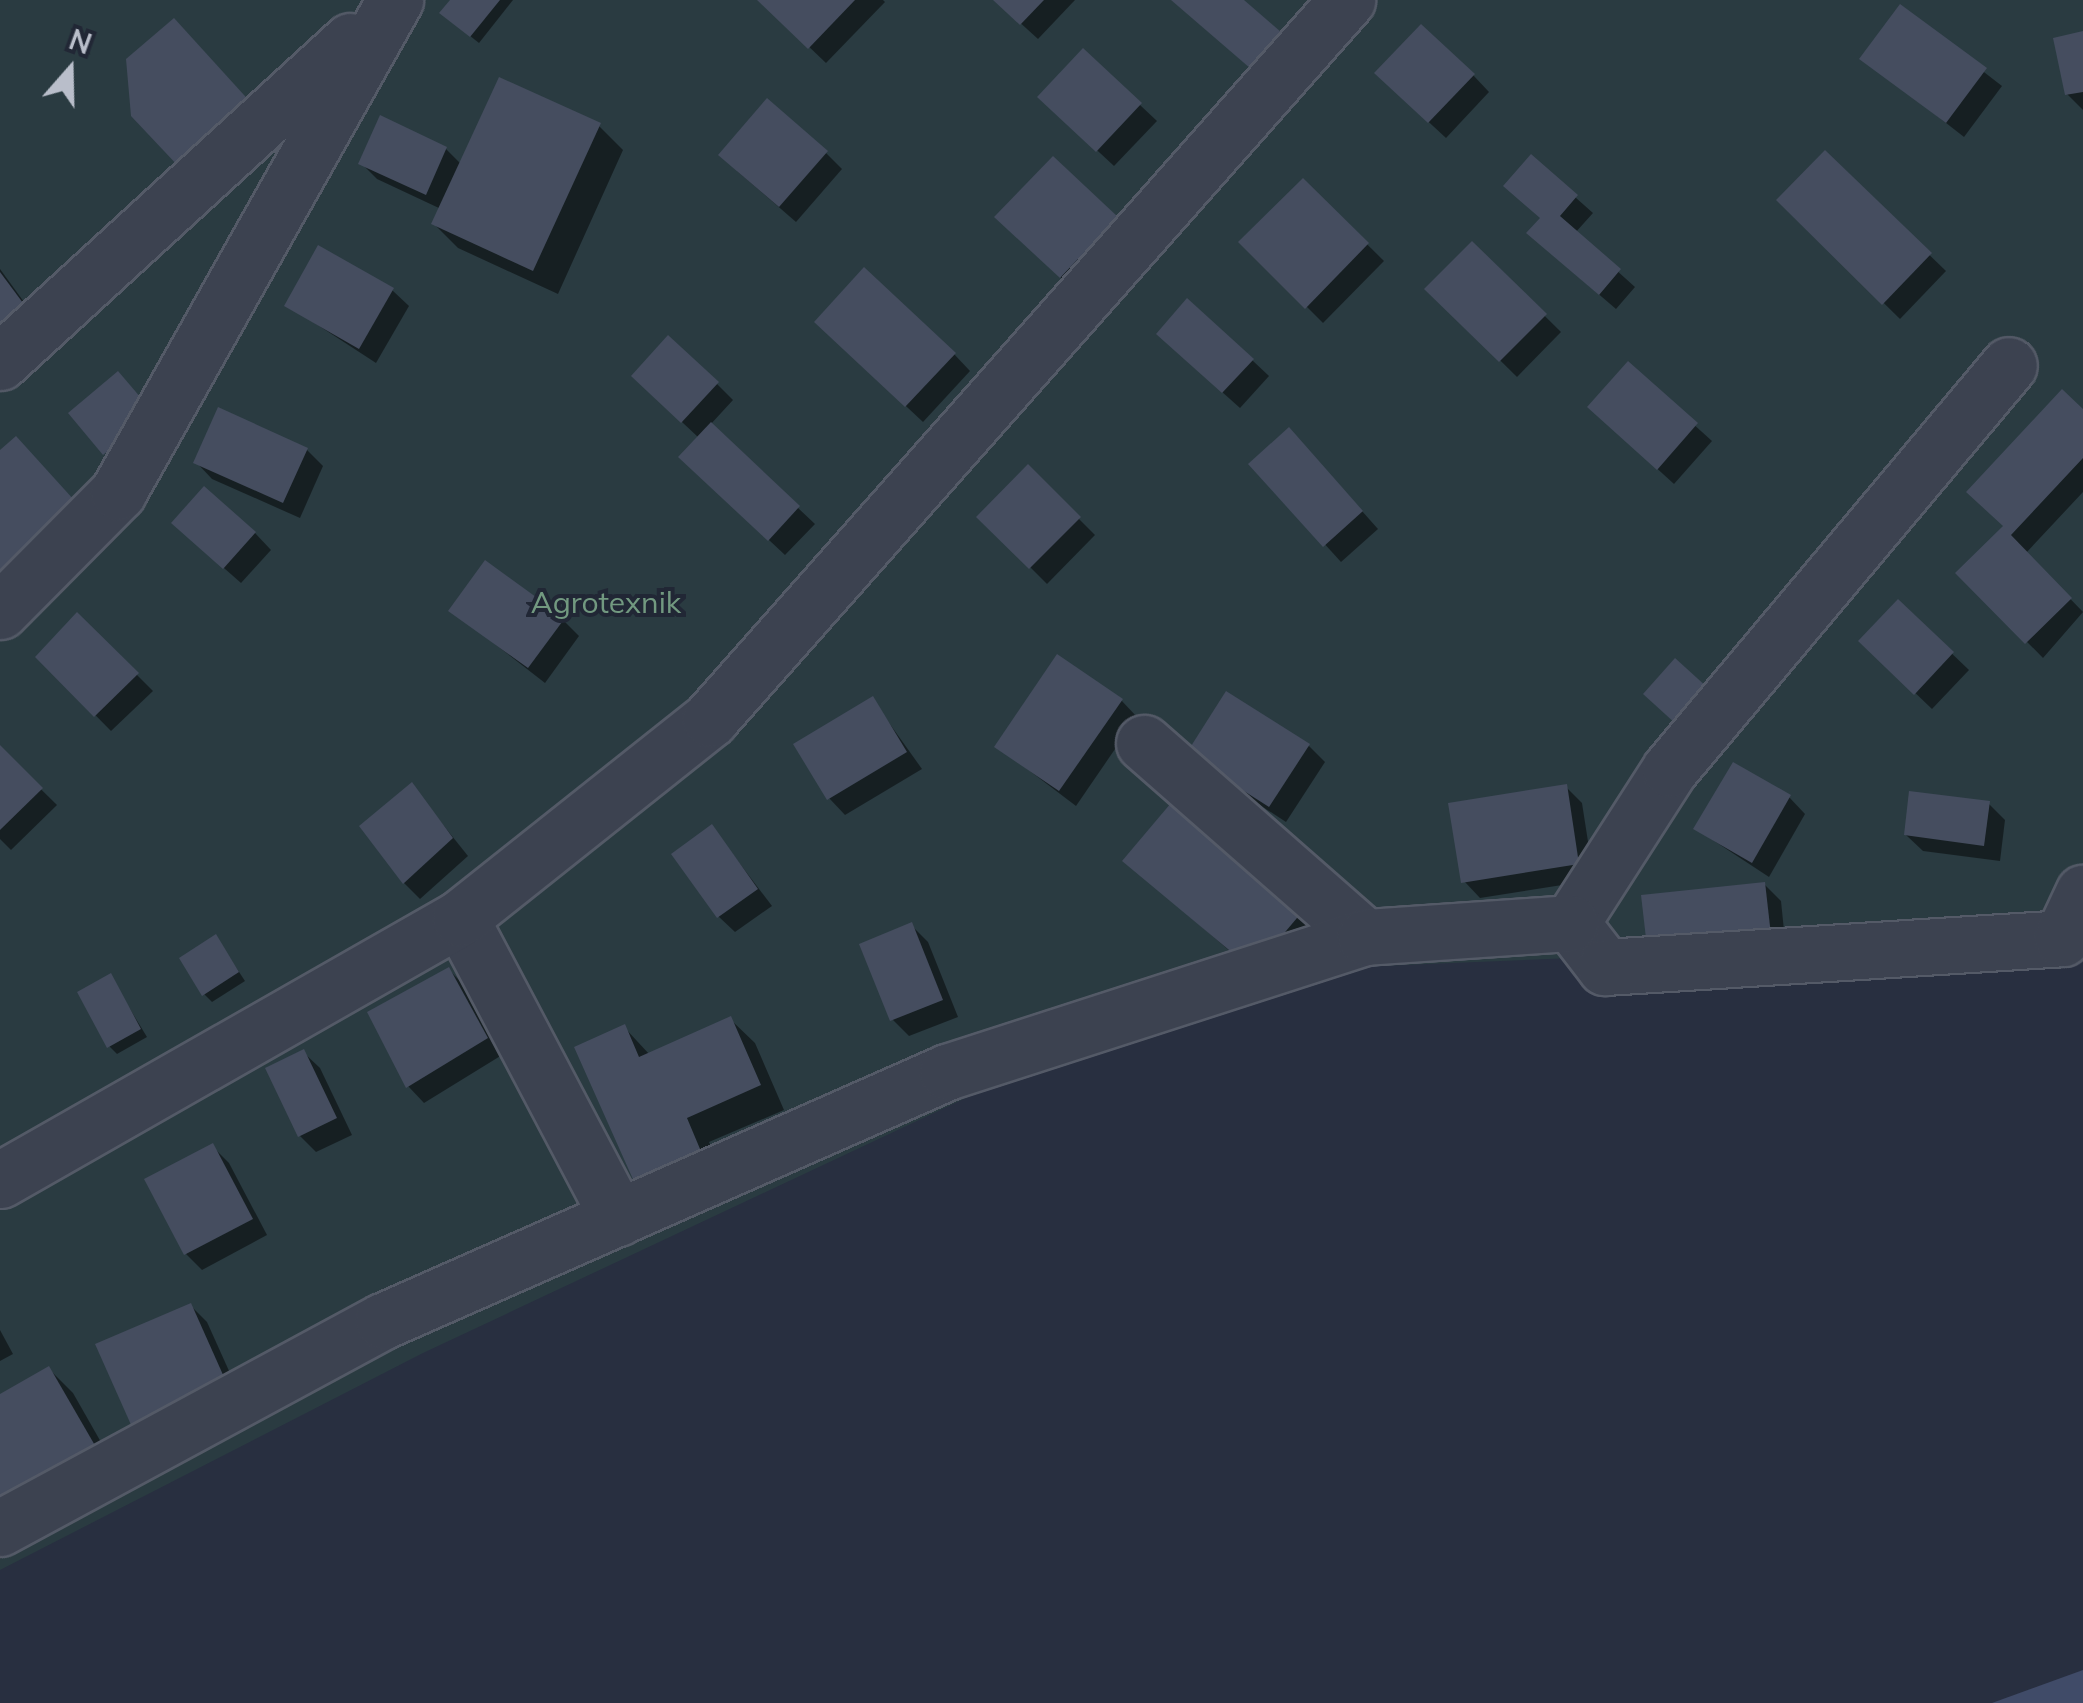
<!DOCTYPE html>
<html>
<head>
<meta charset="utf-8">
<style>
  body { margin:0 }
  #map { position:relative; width:2083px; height:1703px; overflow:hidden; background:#282f40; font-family:Mulish,sans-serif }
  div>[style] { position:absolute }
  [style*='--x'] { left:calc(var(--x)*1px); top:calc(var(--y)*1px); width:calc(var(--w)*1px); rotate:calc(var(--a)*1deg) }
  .green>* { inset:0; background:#2a3b41 }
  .water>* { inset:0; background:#404b68 }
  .shadow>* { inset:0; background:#0007 }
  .building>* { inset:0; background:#454d5f }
  .roads { filter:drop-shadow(2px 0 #545a67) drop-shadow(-2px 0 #545a67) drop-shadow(0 2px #545a67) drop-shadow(0 -2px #545a67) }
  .minor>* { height:55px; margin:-27.5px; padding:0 27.5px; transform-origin:27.5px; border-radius:27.5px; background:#3c4250 }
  span { translate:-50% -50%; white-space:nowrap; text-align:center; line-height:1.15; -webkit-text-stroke:8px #212735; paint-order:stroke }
  .park-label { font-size:30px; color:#729980 }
  .north { position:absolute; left:20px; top:20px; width:100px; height:100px; -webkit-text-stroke:8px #212735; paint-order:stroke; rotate:20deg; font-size:28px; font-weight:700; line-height:40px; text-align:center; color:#b9beca }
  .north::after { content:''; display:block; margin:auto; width:35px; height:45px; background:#b9beca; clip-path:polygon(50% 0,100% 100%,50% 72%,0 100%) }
</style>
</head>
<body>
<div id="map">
  <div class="green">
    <i style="clip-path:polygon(0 0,2083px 0,2083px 937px,1234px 972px,423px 1353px,0 1570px)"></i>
  </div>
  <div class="water">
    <i style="clip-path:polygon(2083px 1670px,2083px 1703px,1992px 1703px)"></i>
  </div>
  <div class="shadow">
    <i style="clip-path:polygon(453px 0,513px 0,479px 43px,450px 20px)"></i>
    <i style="clip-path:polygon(760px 0,883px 0,885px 2px,826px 63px)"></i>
    <i style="clip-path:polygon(995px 0,1075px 0,1038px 39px)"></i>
    <i style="clip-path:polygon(1901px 8px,2002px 86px,1964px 137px,1863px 58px)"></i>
    <i style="clip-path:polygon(2083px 34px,2083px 110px,2067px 94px)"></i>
    <i style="clip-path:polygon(1473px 75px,1489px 92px,1446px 138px,1393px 89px)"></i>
    <i style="clip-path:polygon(1140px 105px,1157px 121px,1114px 166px,1057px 113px)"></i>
    <i style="clip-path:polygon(599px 126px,623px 150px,558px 294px,458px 248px,434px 224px,441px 209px,377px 179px,361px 163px,446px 149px,461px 164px)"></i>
    <i style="clip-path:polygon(826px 153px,842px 169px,796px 222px,737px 171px)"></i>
    <i style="clip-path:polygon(1825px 154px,1946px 271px,1900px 319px,1779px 200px)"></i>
    <i style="clip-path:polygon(1531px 158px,1593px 213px,1575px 233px,1635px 287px,1616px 309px,1546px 249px)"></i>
    <i style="clip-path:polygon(1303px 181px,1384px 261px,1323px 323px,1242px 242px)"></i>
    <i style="clip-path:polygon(1116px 218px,1132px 235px,1077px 293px,1014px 233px)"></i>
    <i style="clip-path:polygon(1472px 244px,1561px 332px,1517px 377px,1428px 289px)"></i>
    <i style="clip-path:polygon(0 269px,40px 324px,0 358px)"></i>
    <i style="clip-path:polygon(392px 290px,409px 306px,376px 363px,287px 305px)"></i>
    <i style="clip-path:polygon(833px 338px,954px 354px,970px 371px,923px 422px)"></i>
    <i style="clip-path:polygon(1175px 350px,1252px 360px,1269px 376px,1240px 408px)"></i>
    <i style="clip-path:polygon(1628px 365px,1712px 441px,1674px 484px,1607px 423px)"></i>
    <i style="clip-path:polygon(717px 384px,733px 400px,710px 425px,815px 524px,785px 555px,697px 473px,699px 438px,650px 392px)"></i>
    <i style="clip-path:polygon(2083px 412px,2083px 492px,2026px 553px,2083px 612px,2043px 658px,1959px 573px,2006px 527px)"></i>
    <i style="clip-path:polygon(1305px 447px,1378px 529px,1341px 562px,1252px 464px)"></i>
    <i style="clip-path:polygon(307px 450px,323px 466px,300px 518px,212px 479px,196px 462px)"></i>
    <i style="clip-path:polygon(1028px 468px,1095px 535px,1047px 584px,980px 517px)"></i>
    <i style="clip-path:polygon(255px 533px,271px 550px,241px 583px,191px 539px)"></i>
    <i style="clip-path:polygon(1898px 602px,1969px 670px,1932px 709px,1861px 641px)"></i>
    <i style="clip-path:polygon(451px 610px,563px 620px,579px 636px,545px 683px)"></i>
    <i style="clip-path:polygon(77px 615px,153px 691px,111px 731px,38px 657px)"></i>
    <i style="clip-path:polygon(872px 699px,922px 769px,845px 815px,829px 798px)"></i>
    <i style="clip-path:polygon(1121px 700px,1137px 717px,1076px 806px,997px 746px)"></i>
    <i style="clip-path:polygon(1309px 746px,1325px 762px,1286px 822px,1206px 770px)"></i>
    <i style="clip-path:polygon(0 749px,57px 805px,11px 850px,0 839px)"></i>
    <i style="clip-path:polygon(412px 786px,468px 856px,420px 899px,404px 883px)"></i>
    <i style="clip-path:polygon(1566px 787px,1582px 803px,1594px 880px,1480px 898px,1464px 881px)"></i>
    <i style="clip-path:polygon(1789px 797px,1805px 814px,1769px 877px,1696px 829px)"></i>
    <i style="clip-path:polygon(1989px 804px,2005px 820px,2000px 861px,1923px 851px,1906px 835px)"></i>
    <i style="clip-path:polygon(712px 827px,772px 906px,735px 932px,718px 916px)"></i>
    <i style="clip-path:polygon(1126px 861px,1335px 925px,1278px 993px)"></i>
    <i style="clip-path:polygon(1765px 885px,1781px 901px,1786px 950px,1666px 963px)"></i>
    <i style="clip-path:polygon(911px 925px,928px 942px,958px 1017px,909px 1036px,893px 1020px)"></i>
    <i style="clip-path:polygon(216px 937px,245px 981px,212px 1002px,204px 994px)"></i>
    <i style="clip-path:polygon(449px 970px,465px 986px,502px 1055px,424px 1103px,408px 1086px)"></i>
    <i style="clip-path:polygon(110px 976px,147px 1037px,117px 1054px,109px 1046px)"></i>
    <i style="clip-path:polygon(730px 1019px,755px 1043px,784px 1110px,709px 1142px,725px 1181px,662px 1209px,624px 1027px,650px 1055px)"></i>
    <i style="clip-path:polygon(303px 1052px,320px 1068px,352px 1135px,316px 1152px,300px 1136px)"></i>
    <i style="clip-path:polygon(212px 1146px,229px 1163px,267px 1235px,202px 1270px,186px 1254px)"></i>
    <i style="clip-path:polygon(191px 1306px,207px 1322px,243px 1402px,150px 1442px)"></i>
    <i style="clip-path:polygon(0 1330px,13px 1354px,0 1361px)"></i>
    <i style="clip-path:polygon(49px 1369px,73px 1393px,126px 1486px,0 1559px,0 1397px)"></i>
  </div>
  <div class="building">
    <i style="clip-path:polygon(450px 0,500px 0,470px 37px,439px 13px)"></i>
    <i style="clip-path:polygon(757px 0,855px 0,808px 49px)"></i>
    <i style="clip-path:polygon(993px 0,1044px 0,1020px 25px)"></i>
    <i style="clip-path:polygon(1171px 0,1244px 0,1296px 45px,1265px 81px)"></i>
    <i style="clip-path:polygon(1900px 4px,1987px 68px,1946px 123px,1859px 59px)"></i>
    <i style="clip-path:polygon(174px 18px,254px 106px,180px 168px,131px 116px,126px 59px)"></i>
    <i style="clip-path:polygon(1421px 24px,1475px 74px,1428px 123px,1374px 73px)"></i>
    <i style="clip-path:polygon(2083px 31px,2083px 92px,2065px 95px,2053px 38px)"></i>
    <i style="clip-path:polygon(1083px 48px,1142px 103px,1096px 152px,1037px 97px)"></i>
    <i style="clip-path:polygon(499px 77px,601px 123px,533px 271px,431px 224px)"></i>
    <i style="clip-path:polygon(767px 98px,828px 151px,779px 207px,718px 155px)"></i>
    <i style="clip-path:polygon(380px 115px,447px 147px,426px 195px,358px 164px)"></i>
    <i style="clip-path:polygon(1825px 150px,1932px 253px,1882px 305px,1776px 200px)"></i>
    <i style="clip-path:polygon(1531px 154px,1578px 195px,1560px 216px,1621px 269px,1599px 295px,1526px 233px,1540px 218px,1503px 186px)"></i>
    <i style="clip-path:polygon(1053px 156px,1118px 217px,1060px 278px,994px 217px)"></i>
    <i style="clip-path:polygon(1303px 178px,1369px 243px,1305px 309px,1238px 242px)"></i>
    <i style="clip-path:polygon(1472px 241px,1547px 314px,1499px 362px,1424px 289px)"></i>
    <i style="clip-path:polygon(318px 245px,394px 288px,359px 349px,284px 306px)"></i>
    <i style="clip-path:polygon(864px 267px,956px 353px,905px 407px,814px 322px)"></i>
    <i style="clip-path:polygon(0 272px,26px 307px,0 328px)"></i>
    <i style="clip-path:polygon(1187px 298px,1254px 359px,1222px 393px,1156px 334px)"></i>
    <i style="clip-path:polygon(668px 335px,719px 382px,681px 423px,631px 376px)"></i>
    <i style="clip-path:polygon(1628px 361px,1698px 423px,1657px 470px,1587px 407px)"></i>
    <i style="clip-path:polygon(118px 371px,153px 412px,103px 455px,68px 413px)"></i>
    <i style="clip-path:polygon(2062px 389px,2083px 409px,2083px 458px,2011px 535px,2072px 598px,2025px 644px,1955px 573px,2003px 526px,1966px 492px)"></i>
    <i style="clip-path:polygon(218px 407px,308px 448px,283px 503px,193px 463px)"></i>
    <i style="clip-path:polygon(711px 422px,800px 506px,768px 541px,678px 457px)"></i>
    <i style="clip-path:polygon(1289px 427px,1363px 511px,1323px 547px,1248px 464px)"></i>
    <i style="clip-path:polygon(16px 436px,84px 511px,0 586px,0 450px)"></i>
    <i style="clip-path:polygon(1028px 464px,1081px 517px,1029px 569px,976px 517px)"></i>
    <i style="clip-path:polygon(204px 486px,256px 532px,223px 569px,171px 523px)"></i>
    <i style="clip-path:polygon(485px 560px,565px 618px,528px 668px,448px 611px)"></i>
    <i style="clip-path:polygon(1898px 599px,1954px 652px,1914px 695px,1858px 641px)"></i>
    <i style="clip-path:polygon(77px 612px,139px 673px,94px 717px,35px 657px)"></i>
    <i style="clip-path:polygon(1057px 654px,1123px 699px,1059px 791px,994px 747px)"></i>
    <i style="clip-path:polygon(1675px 658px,1719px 698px,1687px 734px,1643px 694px)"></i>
    <i style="clip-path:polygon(1226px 691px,1310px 744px,1269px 807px,1186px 754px)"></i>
    <i style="clip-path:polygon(873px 696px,907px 752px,827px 800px,793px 744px)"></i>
    <i style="clip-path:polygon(0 745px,43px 788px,0 830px)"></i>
    <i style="clip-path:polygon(1733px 762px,1791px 795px,1752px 863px,1693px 829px)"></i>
    <i style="clip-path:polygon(412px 782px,453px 838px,403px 884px,359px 826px)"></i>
    <i style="clip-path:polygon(1567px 784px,1579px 864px,1461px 883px,1448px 803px)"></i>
    <i style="clip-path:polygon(1182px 790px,1313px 899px,1253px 970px,1122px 861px)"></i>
    <i style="clip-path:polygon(1909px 791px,1990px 801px,1984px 846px,1904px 835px)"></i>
    <i style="clip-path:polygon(712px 824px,758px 889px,717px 918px,671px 854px)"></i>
    <i style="clip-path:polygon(1765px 882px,1771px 935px,1647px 947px,1641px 895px)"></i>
    <i style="clip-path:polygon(912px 922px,943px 1000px,890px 1021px,859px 944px)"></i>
    <i style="clip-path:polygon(216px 934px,239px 972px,202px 996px,179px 958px)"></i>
    <i style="clip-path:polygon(449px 967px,488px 1038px,406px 1088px,367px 1012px)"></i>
    <i style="clip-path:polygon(111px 973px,141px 1029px,107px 1048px,77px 992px)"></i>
    <i style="clip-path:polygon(731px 1016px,761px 1085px,687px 1118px,703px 1156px,636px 1186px,574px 1047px,625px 1024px,639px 1057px)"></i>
    <i style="clip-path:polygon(304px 1049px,337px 1118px,298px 1137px,265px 1068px)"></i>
    <i style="clip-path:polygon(213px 1143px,253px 1219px,184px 1255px,144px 1179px)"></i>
    <i style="clip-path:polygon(191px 1303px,228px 1386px,132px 1427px,95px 1344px)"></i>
    <i style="clip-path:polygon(49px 1366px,104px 1461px,0 1521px,0 1394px)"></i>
  </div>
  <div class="roads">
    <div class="minor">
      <i style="--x:0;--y:362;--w:475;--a:-42.5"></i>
      <i style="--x:0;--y:611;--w:168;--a:-45.2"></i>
      <i style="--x:118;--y:492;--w:565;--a:-60.62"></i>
      <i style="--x:1144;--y:743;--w:294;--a:41.3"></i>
      <i style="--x:460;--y:918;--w:339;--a:62.2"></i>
      <i style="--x:1571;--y:923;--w:183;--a:-57.3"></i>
      <i style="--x:1670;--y:769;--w:527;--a:-50"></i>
      <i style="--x:1571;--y:923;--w:56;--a:52.3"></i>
      <i style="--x:1605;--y:967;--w:458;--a:-3.6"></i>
      <i style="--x:2062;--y:938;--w:50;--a:-65"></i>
      <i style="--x:0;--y:1180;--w:529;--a:-29.66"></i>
      <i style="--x:460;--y:918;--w:320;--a:-38.5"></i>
      <i style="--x:710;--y:719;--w:961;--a:-48.46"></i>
      <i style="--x:0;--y:1528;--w:435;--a:-28.4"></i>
      <i style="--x:383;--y:1321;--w:617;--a:-23.82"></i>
      <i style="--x:947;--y:1072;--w:439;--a:-17.9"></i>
      <i style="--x:1365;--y:937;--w:206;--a:-3.9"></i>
    </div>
  </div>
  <div class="park-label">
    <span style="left:606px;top:602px">Agrotexnik</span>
  </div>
  <div class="north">N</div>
</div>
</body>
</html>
